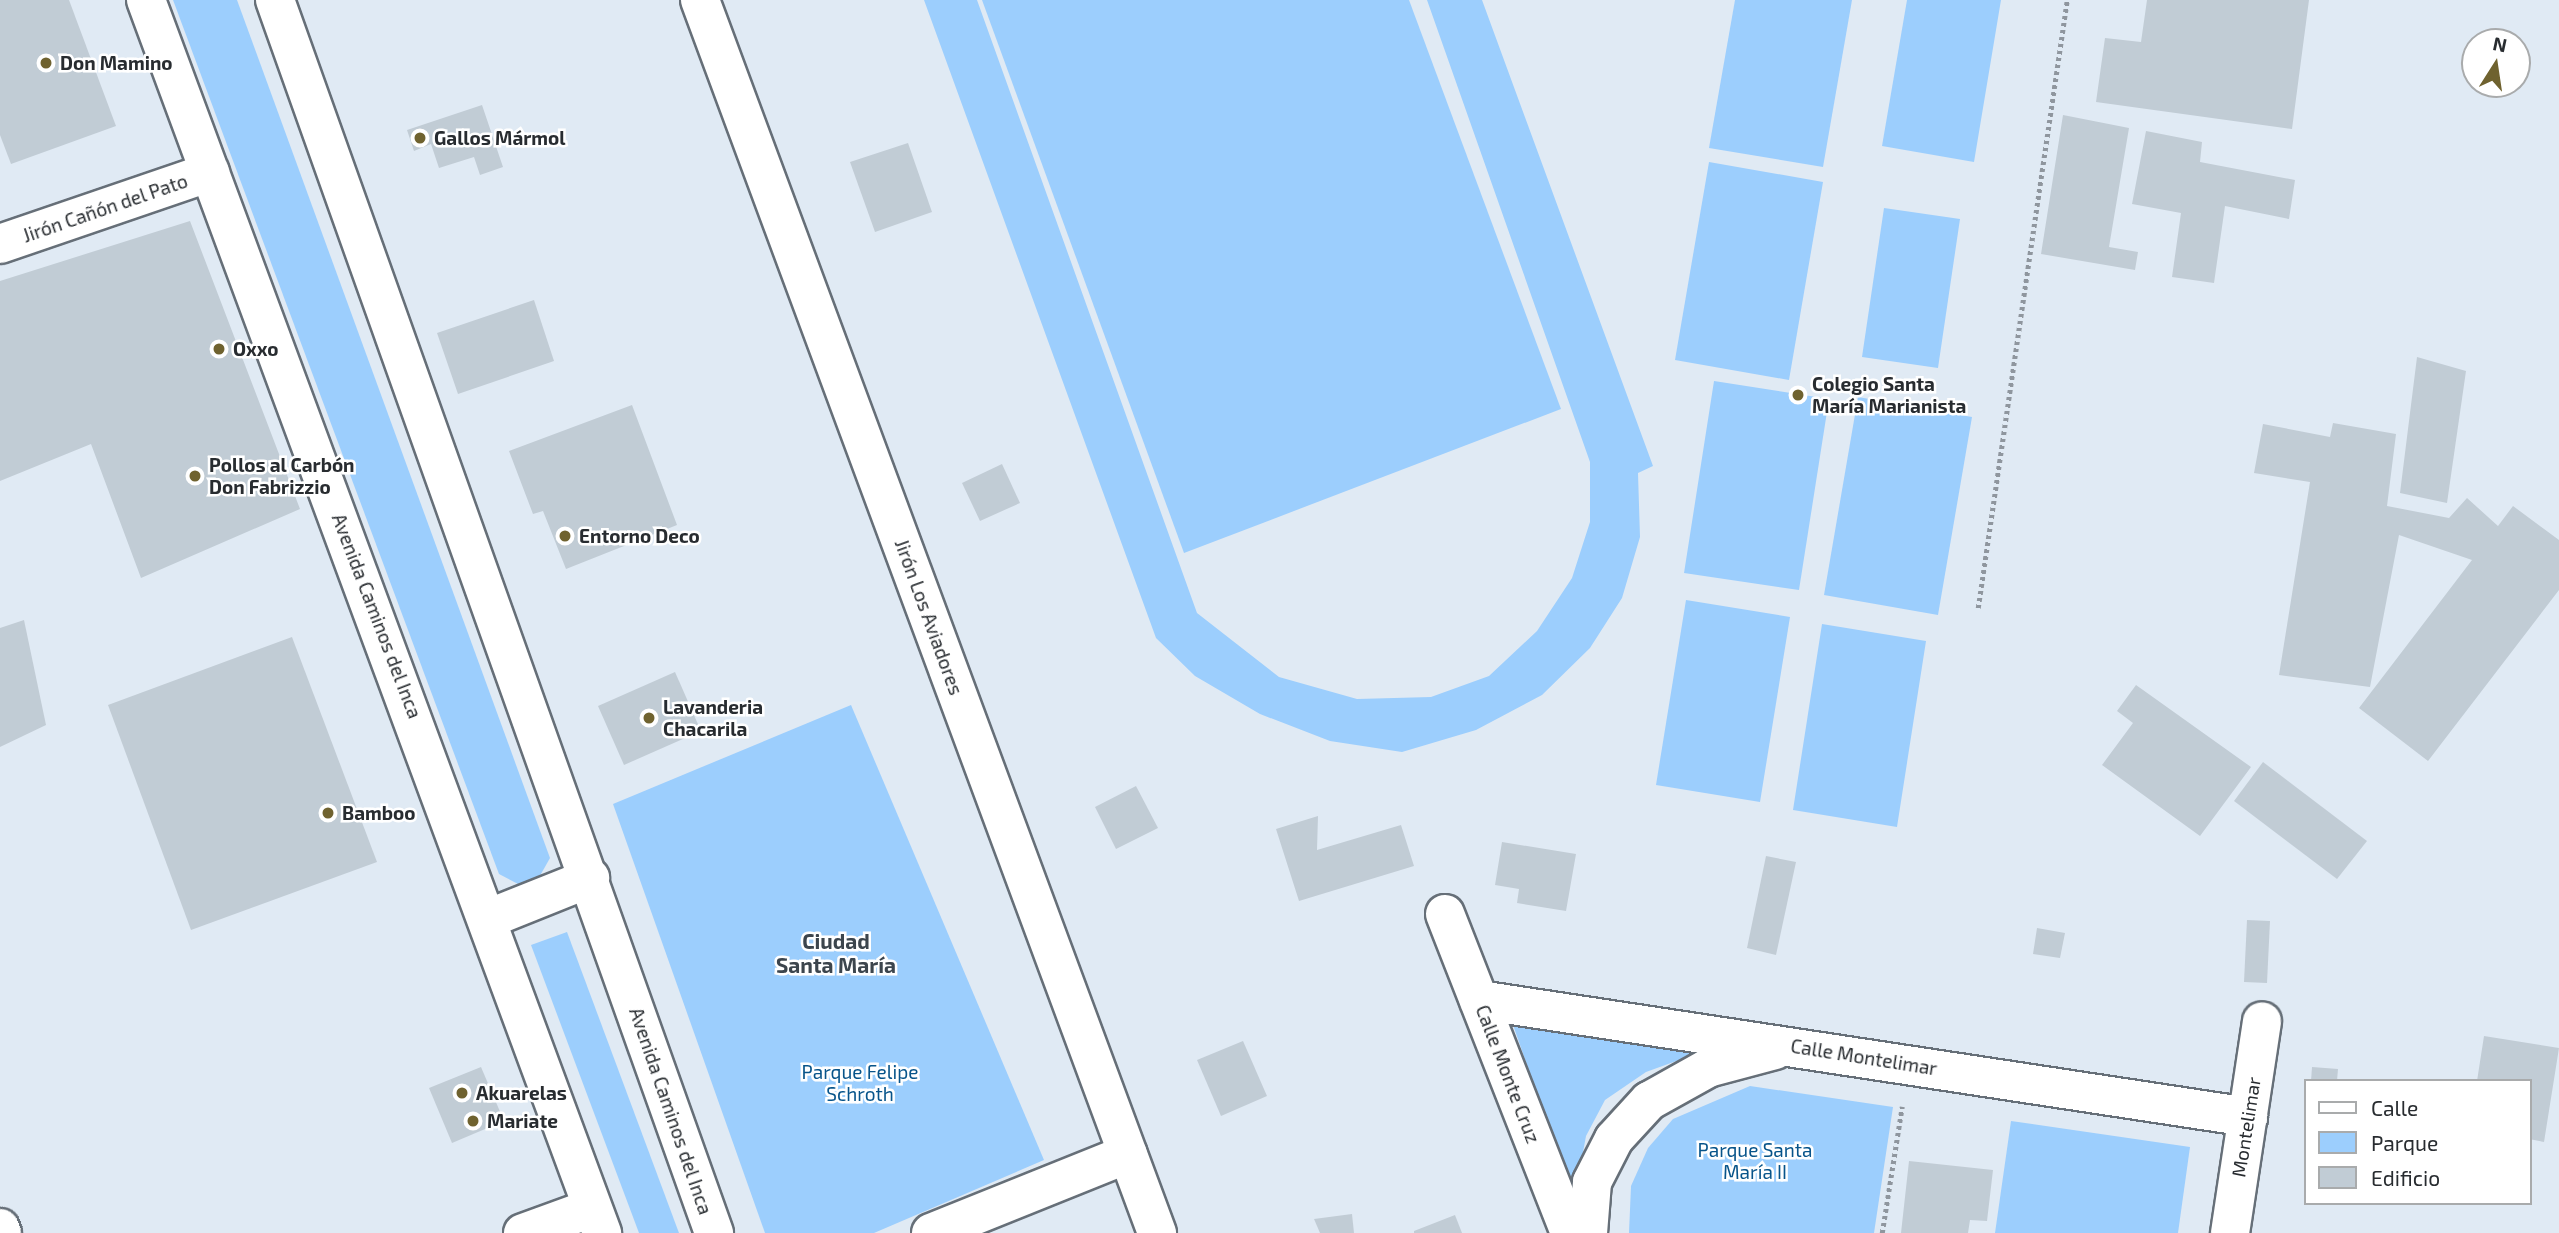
<!DOCTYPE html>
<html>
<head>
<meta charset="utf-8">
<style>
  body { margin:0 }
  #map { position:relative; width:2559px; height:1233px; overflow:hidden; background:#e0eaf4; font-family:"Exo 2",sans-serif }
  div>[style] { position:absolute }
  [style*='--x'] { left:calc(var(--x)*1px); top:calc(var(--y)*1px); width:calc(var(--w)*1px); rotate:calc(var(--a)*1deg) }
  .green>* { inset:0; background:#9ccefd }
  .building>* { inset:0; background:#c1ccd5 }
  .path>* { height:4.5px; margin-top:-2.25px; transform-origin:0; background:repeating-linear-gradient(90deg,#8f969e 0 3.5px,transparent 0 7px) }
  .roads { filter:drop-shadow(2px 0 #666f78) drop-shadow(-2px 0 #666f78) drop-shadow(0 2px #666f78) drop-shadow(0 -2px #666f78) }
  .minor>* { height:38px; margin:-19px; padding:0 19px; transform-origin:19px; border-radius:19px; background:#fff }
  .secondary>* { height:38px; margin:-19px; padding:0 19px; transform-origin:19px; border-radius:19px; background:#fff }
  .dots>* { width:19px; height:19px; translate:-50% -50%; box-sizing:border-box; border:4px solid #fff; border-radius:50% }
  span { translate:-50% -50%; white-space:nowrap; text-align:center; line-height:1.15; -webkit-text-stroke:5px #fff; paint-order:stroke }
  .poi-label { font-size:19px; color:#282c30; font-weight:700 }
  .left { translate:0 -50%; text-align:left }
  .street-label { font-size:19px; color:#282c30 }
  .park-label { font-size:19px; color:#07548a }
  .neighbourhood-label { font-size:21px; color:#3c454d; font-weight:700 }
  .legend { position:absolute; left:2304px; top:1079px; width:228px; height:126px; box-sizing:border-box; background:#fff; border:2px solid #a9abac; margin:0; padding:9px 12px; list-style:none; font-size:21px; color:#282c30 }
  .legend li { display:flex; align-items:center; gap:14px; height:35px }
  .legend b { width:35px; border:2px solid #a9abac }
  .north { position:absolute; left:2461px; top:28px; width:70px; height:70px; box-sizing:border-box; background:#fff; border:2px solid #a9abac; border-radius:50%; rotate:12deg; font-size:19px; font-weight:700; line-height:28px; text-align:center; color:#282c30 }
  .north::after { content:''; display:block; margin:auto; width:24px; height:32px; background:#6f622f; clip-path:polygon(50% 0,100% 100%,50% 72%,0 100%) }
</style>
</head>
<body>
<div id="map">
  <div class="green">
    <i style="clip-path:polygon(173px 0,237px 0,550px 858px,537px 881px,518px 884px,499px 874px)"></i>
    <i style="clip-path:polygon(924px 0,977px 0,1197px 613px,1279px 677px,1357px 699px,1431px 697px,1489px 676px,1537px 631px,1572px 578px,1590px 522px,1590px 462px,1427px 0,1482px 0,1653px 466px,1638px 473px,1640px 537px,1622px 598px,1590px 648px,1542px 695px,1476px 730px,1402px 752px,1330px 741px,1260px 714px,1195px 676px,1156px 638px)"></i>
    <i style="clip-path:polygon(982px 0,1409px 0,1561px 409px,1184px 553px)"></i>
    <i style="clip-path:polygon(1735px 0,1852px 0,1823px 167px,1709px 148px)"></i>
    <i style="clip-path:polygon(1907px 0,2001px 0,1974px 162px,1882px 146px)"></i>
    <i style="clip-path:polygon(1709px 162px,1823px 182px,1789px 380px,1675px 360px)"></i>
    <i style="clip-path:polygon(1884px 208px,1960px 219px,1938px 368px,1862px 357px)"></i>
    <i style="clip-path:polygon(1714px 381px,1829px 399px,1799px 590px,1684px 573px)"></i>
    <i style="clip-path:polygon(1858px 397px,1972px 417px,1938px 615px,1824px 595px)"></i>
    <i style="clip-path:polygon(1686px 600px,1790px 617px,1760px 802px,1656px 785px)"></i>
    <i style="clip-path:polygon(1822px 624px,1926px 641px,1897px 827px,1793px 810px)"></i>
    <i style="clip-path:polygon(851px 705px,1044px 1160px,874px 1233px,765px 1233px,613px 804px)"></i>
    <i style="clip-path:polygon(567px 932px,679px 1233px,639px 1233px,531px 945px)"></i>
    <i style="clip-path:polygon(1511px 1019px,1715px 1047px,1646px 1072px,1605px 1100px,1586px 1136px,1574px 1201px)"></i>
    <i style="clip-path:polygon(1750px 1086px,1893px 1107px,1874px 1233px,1629px 1233px,1631px 1186px,1648px 1148px,1673px 1119px)"></i>
    <i style="clip-path:polygon(2011px 1121px,2190px 1147px,2178px 1233px,1995px 1233px)"></i>
  </div>
  <div class="building">
    <i style="clip-path:polygon(0 0,69px 0,116px 126px,11px 164px,0 135px)"></i>
    <i style="clip-path:polygon(2147px 0,2309px 0,2292px 129px,2096px 102px,2105px 38px,2141px 42px)"></i>
    <i style="clip-path:polygon(482px 105px,503px 167px,480px 175px,474px 157px,439px 168px,431px 144px,414px 151px,407px 130px)"></i>
    <i style="clip-path:polygon(2063px 115px,2129px 128px,2109px 247px,2138px 252px,2135px 270px,2041px 254px)"></i>
    <i style="clip-path:polygon(2146px 131px,2202px 142px,2200px 162px,2295px 180px,2289px 219px,2225px 206px,2214px 283px,2172px 277px,2181px 213px,2132px 204px)"></i>
    <i style="clip-path:polygon(908px 143px,932px 212px,875px 232px,850px 162px)"></i>
    <i style="clip-path:polygon(190px 221px,300px 509px,141px 578px,91px 444px,0 481px,0 281px)"></i>
    <i style="clip-path:polygon(534px 300px,554px 361px,458px 394px,437px 333px)"></i>
    <i style="clip-path:polygon(2417px 357px,2466px 371px,2447px 503px,2400px 493px)"></i>
    <i style="clip-path:polygon(632px 405px,677px 525px,566px 569px,543px 511px,533px 514px,509px 451px)"></i>
    <i style="clip-path:polygon(2333px 423px,2396px 434px,2387px 506px,2449px 518px,2467px 498px,2498px 526px,2513px 506px,2559px 540px,2559px 590px,2428px 761px,2359px 708px,2472px 560px,2399px 535px,2370px 687px,2279px 675px,2310px 482px,2254px 473px,2263px 424px,2330px 437px)"></i>
    <i style="clip-path:polygon(1002px 464px,1020px 503px,980px 521px,962px 483px)"></i>
    <i style="clip-path:polygon(24px 620px,46px 725px,0 747px,0 628px)"></i>
    <i style="clip-path:polygon(292px 637px,377px 862px,191px 930px,108px 705px)"></i>
    <i style="clip-path:polygon(675px 672px,701px 731px,624px 765px,598px 706px)"></i>
    <i style="clip-path:polygon(2136px 685px,2251px 767px,2200px 836px,2102px 765px,2133px 723px,2117px 711px)"></i>
    <i style="clip-path:polygon(2263px 762px,2367px 841px,2337px 879px,2234px 801px)"></i>
    <i style="clip-path:polygon(1136px 786px,1158px 828px,1116px 849px,1095px 807px)"></i>
    <i style="clip-path:polygon(1318px 816px,1317px 850px,1401px 825px,1414px 866px,1299px 901px,1276px 829px)"></i>
    <i style="clip-path:polygon(1502px 842px,1576px 854px,1566px 911px,1517px 903px,1519px 889px,1495px 885px)"></i>
    <i style="clip-path:polygon(1766px 856px,1796px 862px,1776px 955px,1747px 948px)"></i>
    <i style="clip-path:polygon(2247px 920px,2270px 921px,2267px 983px,2244px 982px)"></i>
    <i style="clip-path:polygon(2037px 928px,2065px 933px,2060px 958px,2033px 954px)"></i>
    <i style="clip-path:polygon(2484px 1036px,2559px 1048px,2544px 1142px,2529px 1139px,2529px 1081px,2477px 1081px)"></i>
    <i style="clip-path:polygon(1243px 1041px,1267px 1096px,1221px 1116px,1197px 1060px)"></i>
    <i style="clip-path:polygon(481px 1067px,504px 1121px,452px 1143px,429px 1088px)"></i>
    <i style="clip-path:polygon(2312px 1067px,2338px 1069px,2337px 1081px,2311px 1081px)"></i>
    <i style="clip-path:polygon(1909px 1161px,1993px 1170px,1987px 1221px,1970px 1220px,1968px 1233px,1901px 1233px)"></i>
    <i style="clip-path:polygon(1352px 1214px,1354px 1233px,1320px 1233px,1314px 1219px)"></i>
    <i style="clip-path:polygon(1455px 1215px,1462px 1233px,1414px 1233px,1414px 1231px)"></i>
  </div>
  <div class="path">
    <i style="--x:1978;--y:608;--w:614;--a:-81.67"></i>
    <i style="--x:1882;--y:1233;--w:128;--a:-81"></i>
  </div>
  <div class="roads">
    <div class="minor">
      <i style="--x:700;--y:0;--w:1315;--a:69.66"></i>
      <i style="--x:0;--y:244;--w:222;--a:-18.9"></i>
      <i style="--x:1445;--y:914;--w:343;--a:68.6"></i>
      <i style="--x:1479;--y:1000;--w:778;--a:8.65"></i>
      <i style="--x:0;--y:1228;--w:5;--a:68"></i>
      <i style="--x:523;--y:1233;--w:73;--a:-19.9"></i>
      <i style="--x:931;--y:1233;--w:212;--a:-21.9"></i>
      <i style="--x:1588;--y:1233;--w:51;--a:-85.5"></i>
      <i style="--x:1592;--y:1182;--w:48;--a:-62.9"></i>
      <i style="--x:1614;--y:1139;--w:52;--a:-47.4"></i>
      <i style="--x:1649;--y:1101;--w:68;--a:-29.2"></i>
      <i style="--x:1708;--y:1068;--w:69;--a:-15"></i>
      <i style="--x:2230;--y:1233;--w:214;--a:-81.4"></i>
    </div>
    <div class="secondary">
      <i style="--x:146;--y:0;--w:1315;--a:69.7"></i>
      <i style="--x:275;--y:0;--w:1309;--a:70.4"></i>
      <i style="--x:490;--y:918;--w:108;--a:-21.8"></i>
    </div>
  </div>
  <div class="dots">
    <i style="left:46px;top:63px;background:#6f622f"></i>
    <i style="left:420px;top:138px;background:#6f622f"></i>
    <i style="left:219px;top:349px;background:#6f622f"></i>
    <i style="left:1798px;top:395px;background:#6f622f"></i>
    <i style="left:195px;top:476px;background:#6f622f"></i>
    <i style="left:565px;top:536px;background:#6f622f"></i>
    <i style="left:649px;top:718px;background:#6f622f"></i>
    <i style="left:328px;top:813px;background:#6f622f"></i>
    <i style="left:462px;top:1093px;background:#6f622f"></i>
    <i style="left:473px;top:1121px;background:#6f622f"></i>
  </div>
  <div class="poi-label">
    <span class="left" style="left:60px;top:63px">Don Mamino</span>
    <span class="left" style="left:434px;top:138px">Gallos Mármol</span>
    <span class="left" style="left:233px;top:349px">Oxxo</span>
    <span class="left" style="left:1812px;top:395px">Colegio Santa<br>María Marianista</span>
    <span class="left" style="left:209px;top:476px">Pollos al Carbón<br>Don Fabrizzio</span>
    <span class="left" style="left:579px;top:536px">Entorno Deco</span>
    <span class="left" style="left:663px;top:718px">Lavanderia<br>Chacarila</span>
    <span class="left" style="left:342px;top:813px">Bamboo</span>
    <span class="left" style="left:476px;top:1093px">Akuarelas</span>
    <span class="left" style="left:487px;top:1121px">Mariate</span>
  </div>
  <div class="street-label">
    <span style="left:105px;top:208px;rotate:-19deg">Jirón Cañón del Pato</span>
    <span style="left:377px;top:616px;rotate:69deg">Avenida Caminos del Inca</span>
    <span style="left:929px;top:617px;rotate:70deg">Jirón Los Aviadores</span>
    <span style="left:1864px;top:1057px;rotate:9deg">Calle Montelimar</span>
    <span style="left:1508px;top:1074px;rotate:69deg">Calle Monte Cruz</span>
    <span style="left:671px;top:1111px;rotate:71deg">Avenida Caminos del Inca</span>
    <span style="left:2246px;top:1127px;rotate:-81deg">Montelimar</span>
  </div>
  <div class="park-label">
    <span style="left:860px;top:1083px">Parque Felipe<br>Schroth</span>
    <span style="left:1755px;top:1161px">Parque Santa<br>María II</span>
  </div>
  <div class="neighbourhood-label">
    <span style="left:836px;top:953px">Ciudad<br>Santa María</span>
  </div>
  <ul class="legend">
  <li><b style="height:9px;background:#fff"></b>Calle</li>
  <li><b style="height:19px;background:#9ccefd"></b>Parque</li>
  <li><b style="height:19px;background:#c1ccd5"></b>Edificio</li>
  </ul>
  <div class="north">N</div>
</div>
</body>
</html>
